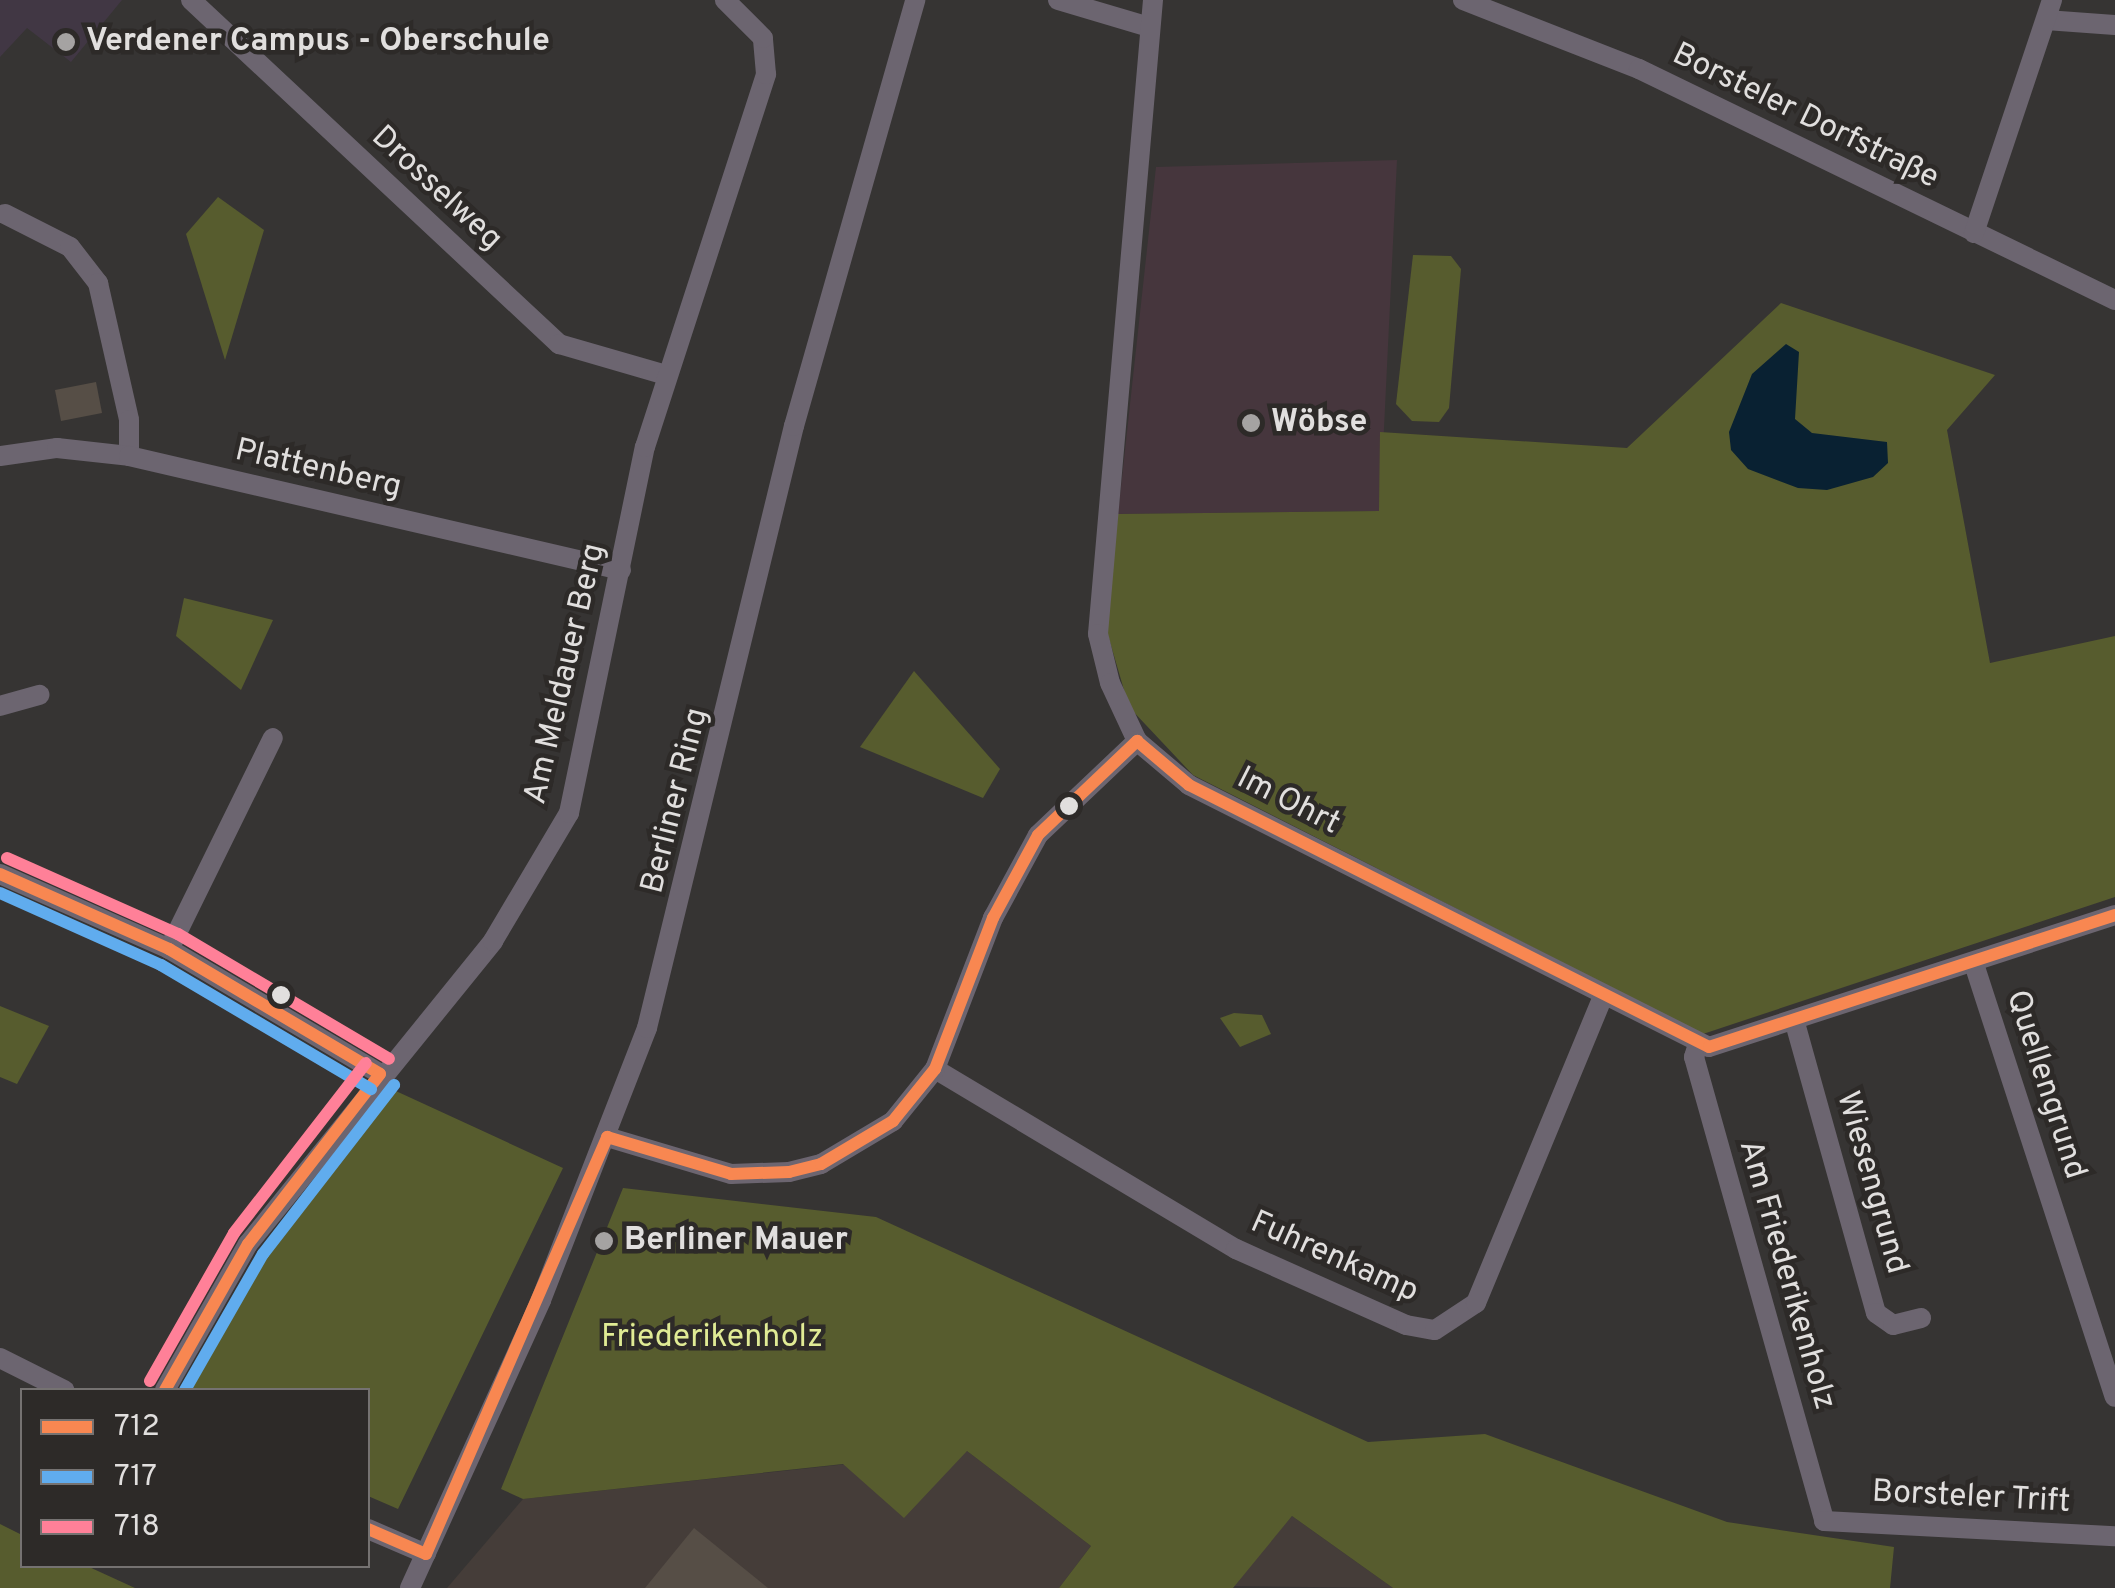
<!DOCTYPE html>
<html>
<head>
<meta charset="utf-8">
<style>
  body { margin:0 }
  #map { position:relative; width:2115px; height:1588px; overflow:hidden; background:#363433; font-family:Overpass,sans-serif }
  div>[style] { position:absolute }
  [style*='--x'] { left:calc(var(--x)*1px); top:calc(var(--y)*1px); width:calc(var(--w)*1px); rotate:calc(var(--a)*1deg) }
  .commercial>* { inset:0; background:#46363d }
  .built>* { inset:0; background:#453d39 }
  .education>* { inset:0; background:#413744 }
  .green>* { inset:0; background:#575c2e }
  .water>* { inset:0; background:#092132 }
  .building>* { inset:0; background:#564e46 }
  .minor>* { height:20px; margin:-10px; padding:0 10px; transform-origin:10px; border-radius:10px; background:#6c6570 }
  .bus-1>* { height:12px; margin:-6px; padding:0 6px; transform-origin:6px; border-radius:6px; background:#f88751 }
  .bus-2>* { height:12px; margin:-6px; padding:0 6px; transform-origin:6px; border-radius:6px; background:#60acee }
  .bus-3>* { height:12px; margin:-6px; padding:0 6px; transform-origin:6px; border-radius:6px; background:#ff8098 }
  .dots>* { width:28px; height:28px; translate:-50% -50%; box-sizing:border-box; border:5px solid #2d2a28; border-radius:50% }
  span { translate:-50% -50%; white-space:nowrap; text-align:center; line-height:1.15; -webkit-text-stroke:9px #2d2a28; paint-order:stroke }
  .poi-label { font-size:32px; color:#e1dfde; font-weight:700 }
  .left { translate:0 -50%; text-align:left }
  .street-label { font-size:32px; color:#e1dfde }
  .park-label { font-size:32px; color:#e0eb95 }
  .legend { position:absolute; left:20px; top:1388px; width:350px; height:180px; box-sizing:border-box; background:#2d2a28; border:2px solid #757271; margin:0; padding:12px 18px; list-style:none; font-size:30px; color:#e1dfde }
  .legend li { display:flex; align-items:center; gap:20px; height:50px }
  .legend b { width:50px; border:2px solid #757271 }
</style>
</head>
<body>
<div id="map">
  <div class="commercial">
    <i style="clip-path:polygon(1397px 160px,1380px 511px,1118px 514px,1156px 167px)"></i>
  </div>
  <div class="built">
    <i style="clip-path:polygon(967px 1451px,1091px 1546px,1059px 1588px,447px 1588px,523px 1499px)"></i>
    <i style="clip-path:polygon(1292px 1516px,1393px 1588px,1231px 1586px)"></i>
  </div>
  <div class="education">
    <i style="clip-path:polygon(0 0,122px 0,71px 62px,27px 28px,0 57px)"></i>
  </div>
  <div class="green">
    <i style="clip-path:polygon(218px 197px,264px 230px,225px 360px,186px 234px)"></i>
    <i style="clip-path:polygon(1413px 255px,1451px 256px,1461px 269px,1449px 408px,1439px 422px,1412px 421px,1396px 404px)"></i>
    <i style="clip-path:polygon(1781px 303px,1995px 375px,1947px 430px,1990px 663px,2115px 636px,2115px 897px,1703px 1034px,1193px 775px,1129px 707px,1105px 625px,1118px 514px,1379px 511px,1380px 432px,1627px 448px)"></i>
    <i style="clip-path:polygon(184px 598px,273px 620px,241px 690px,176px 636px)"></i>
    <i style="clip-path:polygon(914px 671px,1000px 769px,983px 798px,860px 747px)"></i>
    <i style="clip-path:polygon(0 1006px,49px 1026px,17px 1084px,0 1077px)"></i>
    <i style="clip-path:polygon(1234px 1013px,1262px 1015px,1271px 1034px,1240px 1047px,1220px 1018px)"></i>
    <i style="clip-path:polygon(385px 1086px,563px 1168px,398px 1509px,368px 1496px,368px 1390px,189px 1390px,269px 1241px)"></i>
    <i style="clip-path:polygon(623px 1188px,876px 1217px,1368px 1442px,1485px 1434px,1727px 1522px,1894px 1547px,1890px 1588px,1393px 1588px,1292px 1516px,1233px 1588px,1059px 1588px,1091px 1546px,967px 1451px,904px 1518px,843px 1464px,523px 1499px,501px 1489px)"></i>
    <i style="clip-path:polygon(0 1524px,22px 1535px,22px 1566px,87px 1566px,135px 1588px,0 1588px)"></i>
  </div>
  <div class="water">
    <i style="clip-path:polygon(1786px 344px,1799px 352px,1795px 419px,1812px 433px,1887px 442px,1888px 463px,1873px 477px,1827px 490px,1798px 488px,1748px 469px,1731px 450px,1729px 432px,1752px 374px)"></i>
  </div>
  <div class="building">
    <i style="clip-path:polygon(96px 382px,102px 413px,61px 421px,55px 390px)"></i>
    <i style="clip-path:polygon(694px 1528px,768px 1588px,645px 1588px)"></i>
  </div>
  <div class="minor">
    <i style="--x:191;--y:0;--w:504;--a:43.07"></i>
    <i style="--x:559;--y:344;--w:111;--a:16.2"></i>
    <i style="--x:1058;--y:0;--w:92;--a:16.5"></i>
    <i style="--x:1153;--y:0;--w:636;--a:94.96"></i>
    <i style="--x:1098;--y:634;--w:50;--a:76.2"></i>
    <i style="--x:1110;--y:683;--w:64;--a:65"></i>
    <i style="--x:1137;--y:741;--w:68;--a:40.2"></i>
    <i style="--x:1189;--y:785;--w:582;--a:26.74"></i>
    <i style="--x:1709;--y:1047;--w:427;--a:-18"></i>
    <i style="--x:1463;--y:0;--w:189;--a:21.4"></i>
    <i style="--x:1639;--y:69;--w:529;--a:25.89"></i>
    <i style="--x:2046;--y:20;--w:69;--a:4.1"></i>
    <i style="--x:5;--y:214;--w:73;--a:26.9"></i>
    <i style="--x:70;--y:247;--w:46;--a:52.1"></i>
    <i style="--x:98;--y:283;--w:140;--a:77.2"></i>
    <i style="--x:129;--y:420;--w:36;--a:90"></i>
    <i style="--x:1974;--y:233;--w:246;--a:-71.5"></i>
    <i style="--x:0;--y:456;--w:58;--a:-8"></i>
    <i style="--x:57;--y:448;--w:72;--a:6.3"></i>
    <i style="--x:129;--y:456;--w:505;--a:13.05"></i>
    <i style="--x:0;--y:706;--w:41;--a:-15.8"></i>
    <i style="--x:0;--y:874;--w:185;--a:23.9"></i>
    <i style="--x:169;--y:949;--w:245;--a:30.6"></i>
    <i style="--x:169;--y:949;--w:235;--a:-63.8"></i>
    <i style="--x:1974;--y:964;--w:455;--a:72"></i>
    <i style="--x:1795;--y:1023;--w:301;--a:74.4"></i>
    <i style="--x:1876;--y:1313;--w:21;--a:35"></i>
    <i style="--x:1893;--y:1325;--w:29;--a:-14"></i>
    <i style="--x:1698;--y:1044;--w:14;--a:107"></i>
    <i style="--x:1694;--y:1057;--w:482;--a:74.3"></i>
    <i style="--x:1824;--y:1521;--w:291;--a:3"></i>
    <i style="--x:935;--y:1069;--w:351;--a:30.9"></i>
    <i style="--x:1236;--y:1249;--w:186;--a:24.1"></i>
    <i style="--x:1406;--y:1325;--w:29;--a:10"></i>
    <i style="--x:1435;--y:1330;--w:49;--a:-33.4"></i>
    <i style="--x:1476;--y:1303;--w:332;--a:-67.5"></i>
    <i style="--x:607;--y:1137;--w:129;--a:16.6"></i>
    <i style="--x:731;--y:1174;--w:58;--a:-2"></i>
    <i style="--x:789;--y:1172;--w:33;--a:-14"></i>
    <i style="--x:821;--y:1164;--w:84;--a:-30.8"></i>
    <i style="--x:893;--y:1121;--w:67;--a:-51.1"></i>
    <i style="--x:935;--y:1069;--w:162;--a:-69"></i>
    <i style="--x:993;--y:918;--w:94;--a:-61.5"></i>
    <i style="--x:1038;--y:835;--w:137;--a:-43.5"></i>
    <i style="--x:0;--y:1358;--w:72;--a:26.6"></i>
    <i style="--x:165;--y:1390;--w:168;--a:-60.4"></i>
    <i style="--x:248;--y:1244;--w:390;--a:-51"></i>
    <i style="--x:493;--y:941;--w:149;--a:-59.3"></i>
    <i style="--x:569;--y:813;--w:374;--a:-78.3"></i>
    <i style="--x:645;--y:447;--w:392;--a:-72"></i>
    <i style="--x:766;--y:74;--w:36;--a:-95"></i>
    <i style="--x:763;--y:38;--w:54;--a:-135"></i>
    <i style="--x:368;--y:1529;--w:63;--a:23.3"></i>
    <i style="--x:410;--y:1588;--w:316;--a:-65.5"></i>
    <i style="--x:541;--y:1300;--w:292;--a:-68.7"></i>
    <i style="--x:647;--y:1028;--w:620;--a:-76.28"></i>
    <i style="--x:794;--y:426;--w:443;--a:-74.1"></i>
  </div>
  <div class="bus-1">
    <i style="--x:0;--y:874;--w:185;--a:23.9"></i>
    <i style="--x:169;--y:949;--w:245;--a:30.6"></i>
    <i style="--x:380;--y:1074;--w:215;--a:127.8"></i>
    <i style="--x:248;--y:1244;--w:168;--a:119.6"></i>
    <i style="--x:368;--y:1529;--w:63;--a:23.3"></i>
    <i style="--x:426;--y:1554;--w:455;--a:-66.5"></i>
    <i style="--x:607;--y:1137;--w:129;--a:16.6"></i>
    <i style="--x:731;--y:1174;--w:58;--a:-2"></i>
    <i style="--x:789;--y:1172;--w:33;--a:-14"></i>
    <i style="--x:821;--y:1164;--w:84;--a:-30.8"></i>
    <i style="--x:893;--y:1121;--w:67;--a:-51.1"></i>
    <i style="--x:935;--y:1069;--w:162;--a:-69"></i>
    <i style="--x:993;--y:918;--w:94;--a:-61.5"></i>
    <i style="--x:1038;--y:835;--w:137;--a:-43.5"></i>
    <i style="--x:1137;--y:741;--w:68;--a:40.2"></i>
    <i style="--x:1189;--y:785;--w:582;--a:26.74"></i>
    <i style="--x:1709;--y:1047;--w:427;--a:-18"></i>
  </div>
  <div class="bus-2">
    <i style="--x:0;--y:893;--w:176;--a:24.1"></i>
    <i style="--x:161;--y:965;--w:244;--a:30.6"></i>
    <i style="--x:185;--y:1390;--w:157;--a:-60.2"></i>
    <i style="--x:263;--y:1254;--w:214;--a:-52.2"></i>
  </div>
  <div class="bus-3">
    <i style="--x:7;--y:858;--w:187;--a:24"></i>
    <i style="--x:178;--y:934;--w:245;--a:30.6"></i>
    <i style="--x:150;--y:1381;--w:170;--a:-60.4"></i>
    <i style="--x:234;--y:1233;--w:215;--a:-52.2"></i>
  </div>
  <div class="dots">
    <i style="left:66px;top:42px;background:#a5a3a2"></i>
    <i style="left:1251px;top:423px;background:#a5a3a2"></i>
    <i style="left:1069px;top:806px;background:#e1dfde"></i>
    <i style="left:281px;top:995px;background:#e1dfde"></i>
    <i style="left:604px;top:1241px;background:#a5a3a2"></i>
  </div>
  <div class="poi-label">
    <span class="left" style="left:86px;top:42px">Verdener Campus - Oberschule</span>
    <span class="left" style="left:1271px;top:423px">Wöbse</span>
    <span class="left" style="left:624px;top:1241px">Berliner Mauer</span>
  </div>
  <div class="street-label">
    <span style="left:1805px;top:117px;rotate:26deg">Borsteler Dorfstraße</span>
    <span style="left:436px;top:189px;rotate:43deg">Drosselweg</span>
    <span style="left:318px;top:470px;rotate:13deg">Plattenberg</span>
    <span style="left:566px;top:674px;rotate:-77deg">Am Meldauer Berg</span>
    <span style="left:676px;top:801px;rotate:-76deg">Berliner Ring</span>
    <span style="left:1288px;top:802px;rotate:27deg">Im Ohrt</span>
    <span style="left:2045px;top:1085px;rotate:72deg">Quellengrund</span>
    <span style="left:1871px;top:1183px;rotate:74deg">Wiesengrund</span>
    <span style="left:1334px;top:1258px;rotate:24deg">Fuhrenkamp</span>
    <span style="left:1786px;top:1275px;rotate:74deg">Am Friederikenholz</span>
    <span style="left:1971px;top:1498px;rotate:3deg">Borsteler Trift</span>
  </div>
  <div class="park-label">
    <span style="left:712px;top:1338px">Friederikenholz</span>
  </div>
  <ul class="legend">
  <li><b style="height:12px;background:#f88751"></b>712</li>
  <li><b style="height:12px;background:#60acee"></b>717</li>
  <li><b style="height:12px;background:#ff8098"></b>718</li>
  </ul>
</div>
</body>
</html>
